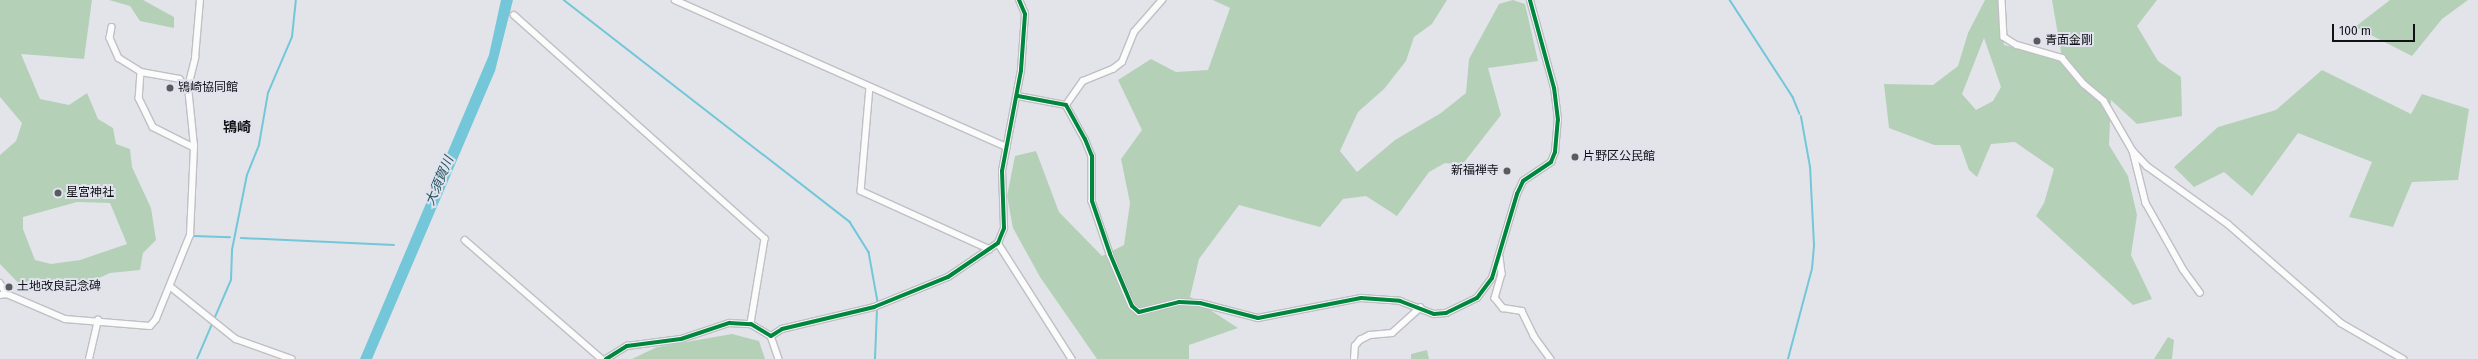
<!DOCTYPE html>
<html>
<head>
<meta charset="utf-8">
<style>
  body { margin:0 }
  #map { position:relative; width:2478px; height:359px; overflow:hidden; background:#e3e4ea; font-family:"Fira Sans","Noto Sans JP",sans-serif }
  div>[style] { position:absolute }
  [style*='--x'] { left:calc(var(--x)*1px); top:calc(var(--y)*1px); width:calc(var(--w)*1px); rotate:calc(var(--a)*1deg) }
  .green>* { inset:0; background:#b4d1b8 }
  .water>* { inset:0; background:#73c7d8 }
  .stream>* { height:1.5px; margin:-0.75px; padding:0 0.75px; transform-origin:0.75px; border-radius:0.75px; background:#73c7d8 }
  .roads { filter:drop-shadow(1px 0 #bfbfc4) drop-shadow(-1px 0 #bfbfc4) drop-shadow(0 1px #bfbfc4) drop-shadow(0 -1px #bfbfc4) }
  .minor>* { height:5.5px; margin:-2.75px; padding:0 2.75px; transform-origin:2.75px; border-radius:2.75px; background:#fbfbfc }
  .cycleway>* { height:4px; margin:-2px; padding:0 2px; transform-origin:2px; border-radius:2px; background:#00873e }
  .dots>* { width:11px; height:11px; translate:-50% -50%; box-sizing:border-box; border:2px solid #e0e2ed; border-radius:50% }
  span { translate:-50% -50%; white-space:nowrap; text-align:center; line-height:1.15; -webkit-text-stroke:4px #e0e2ed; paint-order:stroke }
  .poi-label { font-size:12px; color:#101114 }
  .left { translate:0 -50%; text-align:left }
  .right { translate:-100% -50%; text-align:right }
  .water-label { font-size:13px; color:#23555f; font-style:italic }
  .quarter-label { font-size:14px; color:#101114; font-weight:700 }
  .scale { position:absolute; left:2332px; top:24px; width:83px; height:18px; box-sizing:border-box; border:2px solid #101114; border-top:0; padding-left:5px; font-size:12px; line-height:14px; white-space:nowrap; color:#101114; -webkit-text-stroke:3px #e0e2ed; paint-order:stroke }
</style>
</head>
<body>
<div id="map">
  <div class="green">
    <i style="clip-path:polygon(evenodd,0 0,92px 0,84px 59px,21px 54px,40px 99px,69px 105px,87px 93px,98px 119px,113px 128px,116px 144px,130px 149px,132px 167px,151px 208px,156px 240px,143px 253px,140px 270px,110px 273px,73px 290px,26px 291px,0 264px,0 155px,16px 141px,22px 123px,0 97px,0 0,77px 202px,110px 203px,127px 244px,80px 260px,51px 264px,35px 260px,23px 229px,23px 217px,77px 202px)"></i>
    <i style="clip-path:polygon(109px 0,143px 0,174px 17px,174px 28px,140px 21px,130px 6px)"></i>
    <i style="clip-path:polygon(1213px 0,1447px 0,1432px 24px,1414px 37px,1406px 61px,1384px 89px,1358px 112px,1340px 151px,1357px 172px,1395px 140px,1441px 113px,1466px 93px,1469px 59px,1499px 4px,1513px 0,1525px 4px,1538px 61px,1488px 68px,1501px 115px,1462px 165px,1445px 163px,1429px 172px,1397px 216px,1366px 196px,1343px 199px,1320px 227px,1239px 205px,1199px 259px,1190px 297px,1238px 328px,1189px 345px,1189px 359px,1097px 359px,1040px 277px,1013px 228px,1007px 196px,1015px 156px,1036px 151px,1059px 212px,1102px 256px,1124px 245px,1130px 203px,1121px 159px,1142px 130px,1118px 80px,1151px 59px,1176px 72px,1208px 70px,1230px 8px)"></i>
    <i style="clip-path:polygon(evenodd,1985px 0,1998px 0,2004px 45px,2062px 58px,2052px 0,2157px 0,2137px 26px,2158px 61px,2181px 77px,2182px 116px,2137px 124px,2111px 100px,2109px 145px,2128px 176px,2137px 215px,2131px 255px,2152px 299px,2133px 305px,2036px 216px,2044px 203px,2054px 169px,2015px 142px,1991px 144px,1977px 177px,1969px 170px,1960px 145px,1934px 145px,1889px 128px,1884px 84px,1933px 85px,1958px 66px,1968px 33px,1985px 0,1984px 38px,2001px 87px,1993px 101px,1976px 110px,1962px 94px,1984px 38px)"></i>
    <i style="clip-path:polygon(2390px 0,2468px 0,2442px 19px,2412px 56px,2355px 27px)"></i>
    <i style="clip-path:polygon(2322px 70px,2411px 114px,2422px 94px,2469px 109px,2458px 180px,2412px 182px,2393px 227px,2349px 217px,2372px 162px,2298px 133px,2252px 196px,2224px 172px,2194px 187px,2174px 167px,2218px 127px,2276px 110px)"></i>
    <i style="clip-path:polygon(732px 334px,759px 341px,765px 359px,632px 359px,657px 347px)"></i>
    <i style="clip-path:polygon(2168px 337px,2174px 340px,2172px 359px,2154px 359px)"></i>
    <i style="clip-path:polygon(1427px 350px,1429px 359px,1411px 359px,1411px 354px)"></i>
  </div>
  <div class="water">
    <i style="clip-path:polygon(501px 0,513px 0,495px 71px,372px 359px,360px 359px,489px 55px)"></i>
  </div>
  <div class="stream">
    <i style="--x:564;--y:0;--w:362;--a:37.8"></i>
    <i style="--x:850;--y:222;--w:36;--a:58"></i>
    <i style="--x:869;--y:252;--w:51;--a:79.8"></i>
    <i style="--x:1730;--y:0;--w:116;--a:57"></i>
    <i style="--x:1793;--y:97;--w:18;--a:68"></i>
    <i style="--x:194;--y:236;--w:36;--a:2"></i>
    <i style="--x:241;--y:238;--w:153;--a:2.6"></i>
    <i style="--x:197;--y:359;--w:86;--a:-66.7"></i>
    <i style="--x:231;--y:280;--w:30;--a:-88"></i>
    <i style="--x:232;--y:250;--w:76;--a:-78.7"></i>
    <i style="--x:247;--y:175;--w:32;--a:-68"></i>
    <i style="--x:259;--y:145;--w:53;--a:-80.2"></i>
    <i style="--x:268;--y:93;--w:61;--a:-66.8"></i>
    <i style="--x:292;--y:37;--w:37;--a:-84"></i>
    <i style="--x:875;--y:359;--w:50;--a:-87.7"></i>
    <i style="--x:1788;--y:359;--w:93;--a:-75.1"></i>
    <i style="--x:1812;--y:269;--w:24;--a:-85"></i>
    <i style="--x:1814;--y:245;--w:78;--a:-92.9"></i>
    <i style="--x:1810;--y:167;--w:51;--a:-100.2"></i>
  </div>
  <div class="roads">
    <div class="minor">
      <i style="--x:675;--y:0;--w:363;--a:23.9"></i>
      <i style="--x:2002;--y:0;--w:37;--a:87"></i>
      <i style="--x:2004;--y:37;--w:15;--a:32"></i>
      <i style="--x:2017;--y:45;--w:47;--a:16.1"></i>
      <i style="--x:2062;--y:58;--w:34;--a:50"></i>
      <i style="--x:2084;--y:84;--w:26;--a:40"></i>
      <i style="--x:2104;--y:101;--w:58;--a:59.9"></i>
      <i style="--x:2133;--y:151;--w:21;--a:47"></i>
      <i style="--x:2147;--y:166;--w:100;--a:35.6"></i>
      <i style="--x:2228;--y:224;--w:150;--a:41.2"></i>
      <i style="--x:2341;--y:323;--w:72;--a:30.1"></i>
      <i style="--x:514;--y:15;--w:336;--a:41.7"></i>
      <i style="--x:765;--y:239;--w:86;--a:99.4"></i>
      <i style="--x:112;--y:27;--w:11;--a:100"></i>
      <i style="--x:110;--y:38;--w:22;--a:66"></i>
      <i style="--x:119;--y:58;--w:26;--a:32"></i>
      <i style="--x:141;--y:72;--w:39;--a:10"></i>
      <i style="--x:179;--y:79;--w:12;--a:42"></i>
      <i style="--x:141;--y:72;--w:26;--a:94"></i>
      <i style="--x:139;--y:98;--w:32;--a:64"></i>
      <i style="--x:153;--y:127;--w:45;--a:26.6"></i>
      <i style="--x:870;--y:87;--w:104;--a:94.9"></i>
      <i style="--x:861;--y:191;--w:141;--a:24.4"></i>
      <i style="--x:1018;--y:96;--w:49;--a:10.6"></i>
      <i style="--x:1066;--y:105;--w:39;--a:61"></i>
      <i style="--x:1085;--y:139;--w:18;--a:68"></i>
      <i style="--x:1092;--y:156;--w:45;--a:90"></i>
      <i style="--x:1092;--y:201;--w:56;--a:71.2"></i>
      <i style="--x:1110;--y:254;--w:56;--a:67.1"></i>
      <i style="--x:1132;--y:306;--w:9;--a:41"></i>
      <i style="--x:1139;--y:312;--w:41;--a:-14"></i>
      <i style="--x:1179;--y:302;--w:21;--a:3"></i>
      <i style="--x:1200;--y:303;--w:60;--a:14.5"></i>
      <i style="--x:1258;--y:318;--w:105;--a:-11"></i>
      <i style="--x:1361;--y:298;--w:39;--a:4"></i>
      <i style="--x:1400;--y:301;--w:36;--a:21"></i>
      <i style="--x:1434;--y:314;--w:12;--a:-5"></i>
      <i style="--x:1446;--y:313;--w:34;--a:-26"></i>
      <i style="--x:1477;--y:298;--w:25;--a:-53"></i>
      <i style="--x:1492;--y:278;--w:88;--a:-73.4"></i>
      <i style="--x:1517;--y:194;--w:14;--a:-65"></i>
      <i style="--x:1523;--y:181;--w:34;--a:-34"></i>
      <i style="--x:1551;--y:162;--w:11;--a:-68"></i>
      <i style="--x:1555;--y:152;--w:32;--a:-85"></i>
      <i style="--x:1558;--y:120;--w:32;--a:-97"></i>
      <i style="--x:1554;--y:88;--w:91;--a:-105.3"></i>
      <i style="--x:1066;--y:105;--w:29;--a:-55"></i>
      <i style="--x:1083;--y:81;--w:32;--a:-22"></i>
      <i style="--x:1113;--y:69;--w:11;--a:-38"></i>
      <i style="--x:1122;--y:62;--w:32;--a:-68"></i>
      <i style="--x:1134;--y:32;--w:43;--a:-48.8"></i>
      <i style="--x:2133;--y:151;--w:54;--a:76"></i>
      <i style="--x:2146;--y:203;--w:76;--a:60.7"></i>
      <i style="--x:2183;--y:269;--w:29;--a:54"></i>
      <i style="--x:465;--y:240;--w:181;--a:41"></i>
      <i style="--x:998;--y:243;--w:138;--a:57.5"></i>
      <i style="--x:1500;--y:257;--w:17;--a:83"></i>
      <i style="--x:1502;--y:274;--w:25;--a:106"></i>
      <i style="--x:1495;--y:298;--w:13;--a:51"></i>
      <i style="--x:1503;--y:308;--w:19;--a:9"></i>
      <i style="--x:1522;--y:311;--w:28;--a:64"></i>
      <i style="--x:1534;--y:336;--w:29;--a:54"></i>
      <i style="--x:0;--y:283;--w:13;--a:58"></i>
      <i style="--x:171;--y:287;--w:83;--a:38.7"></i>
      <i style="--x:236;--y:339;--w:59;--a:19.7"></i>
      <i style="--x:0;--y:295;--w:7;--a:-8"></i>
      <i style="--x:7;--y:294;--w:63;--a:23.3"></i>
      <i style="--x:65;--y:319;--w:85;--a:4.7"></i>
      <i style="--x:150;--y:326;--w:9;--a:-49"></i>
      <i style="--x:156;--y:319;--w:91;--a:-68"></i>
      <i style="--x:190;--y:235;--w:89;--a:-87.4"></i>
      <i style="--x:194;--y:146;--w:59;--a:-95.8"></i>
      <i style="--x:188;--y:87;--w:30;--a:-76"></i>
      <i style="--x:195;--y:58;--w:58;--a:-85.1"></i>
      <i style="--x:771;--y:336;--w:24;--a:71"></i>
      <i style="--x:89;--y:359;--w:40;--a:-77"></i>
      <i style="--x:606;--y:359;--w:25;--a:-32"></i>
      <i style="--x:627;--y:346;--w:54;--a:-7.4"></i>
      <i style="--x:681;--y:339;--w:51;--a:-18.4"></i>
      <i style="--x:729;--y:323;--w:22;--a:3"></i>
      <i style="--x:751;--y:324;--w:23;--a:31"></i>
      <i style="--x:771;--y:336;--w:13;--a:-32"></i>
      <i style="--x:782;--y:329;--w:95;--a:-13.4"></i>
      <i style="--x:874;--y:307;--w:80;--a:-22.1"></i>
      <i style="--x:948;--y:277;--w:60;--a:-34.2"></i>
      <i style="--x:998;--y:243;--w:16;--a:-68"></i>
      <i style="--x:1004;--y:228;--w:57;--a:-92"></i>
      <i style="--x:1002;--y:171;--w:103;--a:-79.3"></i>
      <i style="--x:1021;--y:70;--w:56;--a:-85.9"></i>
      <i style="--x:1025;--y:14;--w:15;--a:-113"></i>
      <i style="--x:1354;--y:359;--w:13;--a:-86"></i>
      <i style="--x:1355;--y:346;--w:8;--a:-50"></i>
      <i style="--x:1360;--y:340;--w:11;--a:-27"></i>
      <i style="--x:1370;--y:335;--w:22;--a:-5"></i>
      <i style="--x:1392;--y:333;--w:38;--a:-42"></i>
    </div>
  </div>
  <div class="cycleway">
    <i style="--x:1018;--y:96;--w:49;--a:10.6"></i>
    <i style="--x:1066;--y:105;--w:39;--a:61"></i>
    <i style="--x:1085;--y:139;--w:18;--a:68"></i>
    <i style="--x:1092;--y:156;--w:45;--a:90"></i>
    <i style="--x:1092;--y:201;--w:56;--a:71.2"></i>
    <i style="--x:1110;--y:254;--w:56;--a:67.1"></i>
    <i style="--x:1132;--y:306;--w:9;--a:41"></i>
    <i style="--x:1139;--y:312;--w:41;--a:-14"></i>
    <i style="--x:1179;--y:302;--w:21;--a:3"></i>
    <i style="--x:1200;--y:303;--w:60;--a:14.5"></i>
    <i style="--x:1258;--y:318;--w:105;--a:-11"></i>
    <i style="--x:1361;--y:298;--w:39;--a:4"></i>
    <i style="--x:1400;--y:301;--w:36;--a:21"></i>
    <i style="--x:1434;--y:314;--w:12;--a:-5"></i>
    <i style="--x:1446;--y:313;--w:34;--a:-26"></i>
    <i style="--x:1477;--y:298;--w:25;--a:-53"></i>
    <i style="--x:1492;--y:278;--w:88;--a:-73.4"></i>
    <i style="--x:1517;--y:194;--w:14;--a:-65"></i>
    <i style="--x:1523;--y:181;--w:34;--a:-34"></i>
    <i style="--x:1551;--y:162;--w:11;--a:-68"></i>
    <i style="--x:1555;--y:152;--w:32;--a:-85"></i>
    <i style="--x:1558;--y:120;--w:32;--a:-97"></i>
    <i style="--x:1554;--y:88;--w:91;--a:-105.3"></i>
    <i style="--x:606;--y:359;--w:25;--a:-32"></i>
    <i style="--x:627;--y:346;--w:54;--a:-7.4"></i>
    <i style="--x:681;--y:339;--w:51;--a:-18.4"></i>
    <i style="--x:729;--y:323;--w:22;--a:3"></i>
    <i style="--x:751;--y:324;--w:23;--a:31"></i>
    <i style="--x:771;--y:336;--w:13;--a:-32"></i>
    <i style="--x:782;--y:329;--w:95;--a:-13.4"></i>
    <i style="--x:874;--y:307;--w:80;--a:-22.1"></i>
    <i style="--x:948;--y:277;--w:60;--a:-34.2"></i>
    <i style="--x:998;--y:243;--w:16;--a:-68"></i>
    <i style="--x:1004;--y:228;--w:57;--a:-92"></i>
    <i style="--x:1002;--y:171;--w:103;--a:-79.3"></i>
    <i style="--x:1021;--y:70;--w:56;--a:-85.9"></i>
    <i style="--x:1025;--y:14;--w:15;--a:-113"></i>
  </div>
  <div class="dots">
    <i style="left:2037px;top:41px;background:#5a5b5f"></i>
    <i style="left:170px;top:88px;background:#5a5b5f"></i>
    <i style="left:1575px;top:157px;background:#5a5b5f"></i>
    <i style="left:1507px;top:171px;background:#5a5b5f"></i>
    <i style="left:58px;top:193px;background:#5a5b5f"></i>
    <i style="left:9px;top:287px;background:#5a5b5f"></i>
  </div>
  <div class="poi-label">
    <span class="left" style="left:2045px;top:41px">青面金剛</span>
    <span class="left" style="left:178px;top:88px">鴇崎協同館</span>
    <span class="left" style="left:1583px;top:157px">片野区公民館</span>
    <span class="right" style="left:1499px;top:171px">新福禅寺</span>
    <span class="left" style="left:66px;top:193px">星宮神社</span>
    <span class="left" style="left:17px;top:287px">土地改良記念碑</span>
  </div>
  <div class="water-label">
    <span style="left:440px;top:181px;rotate:-67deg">大須賀川</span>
  </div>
  <div class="quarter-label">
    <span style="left:237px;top:128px">鴇崎</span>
  </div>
  <div class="scale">100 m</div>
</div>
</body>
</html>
